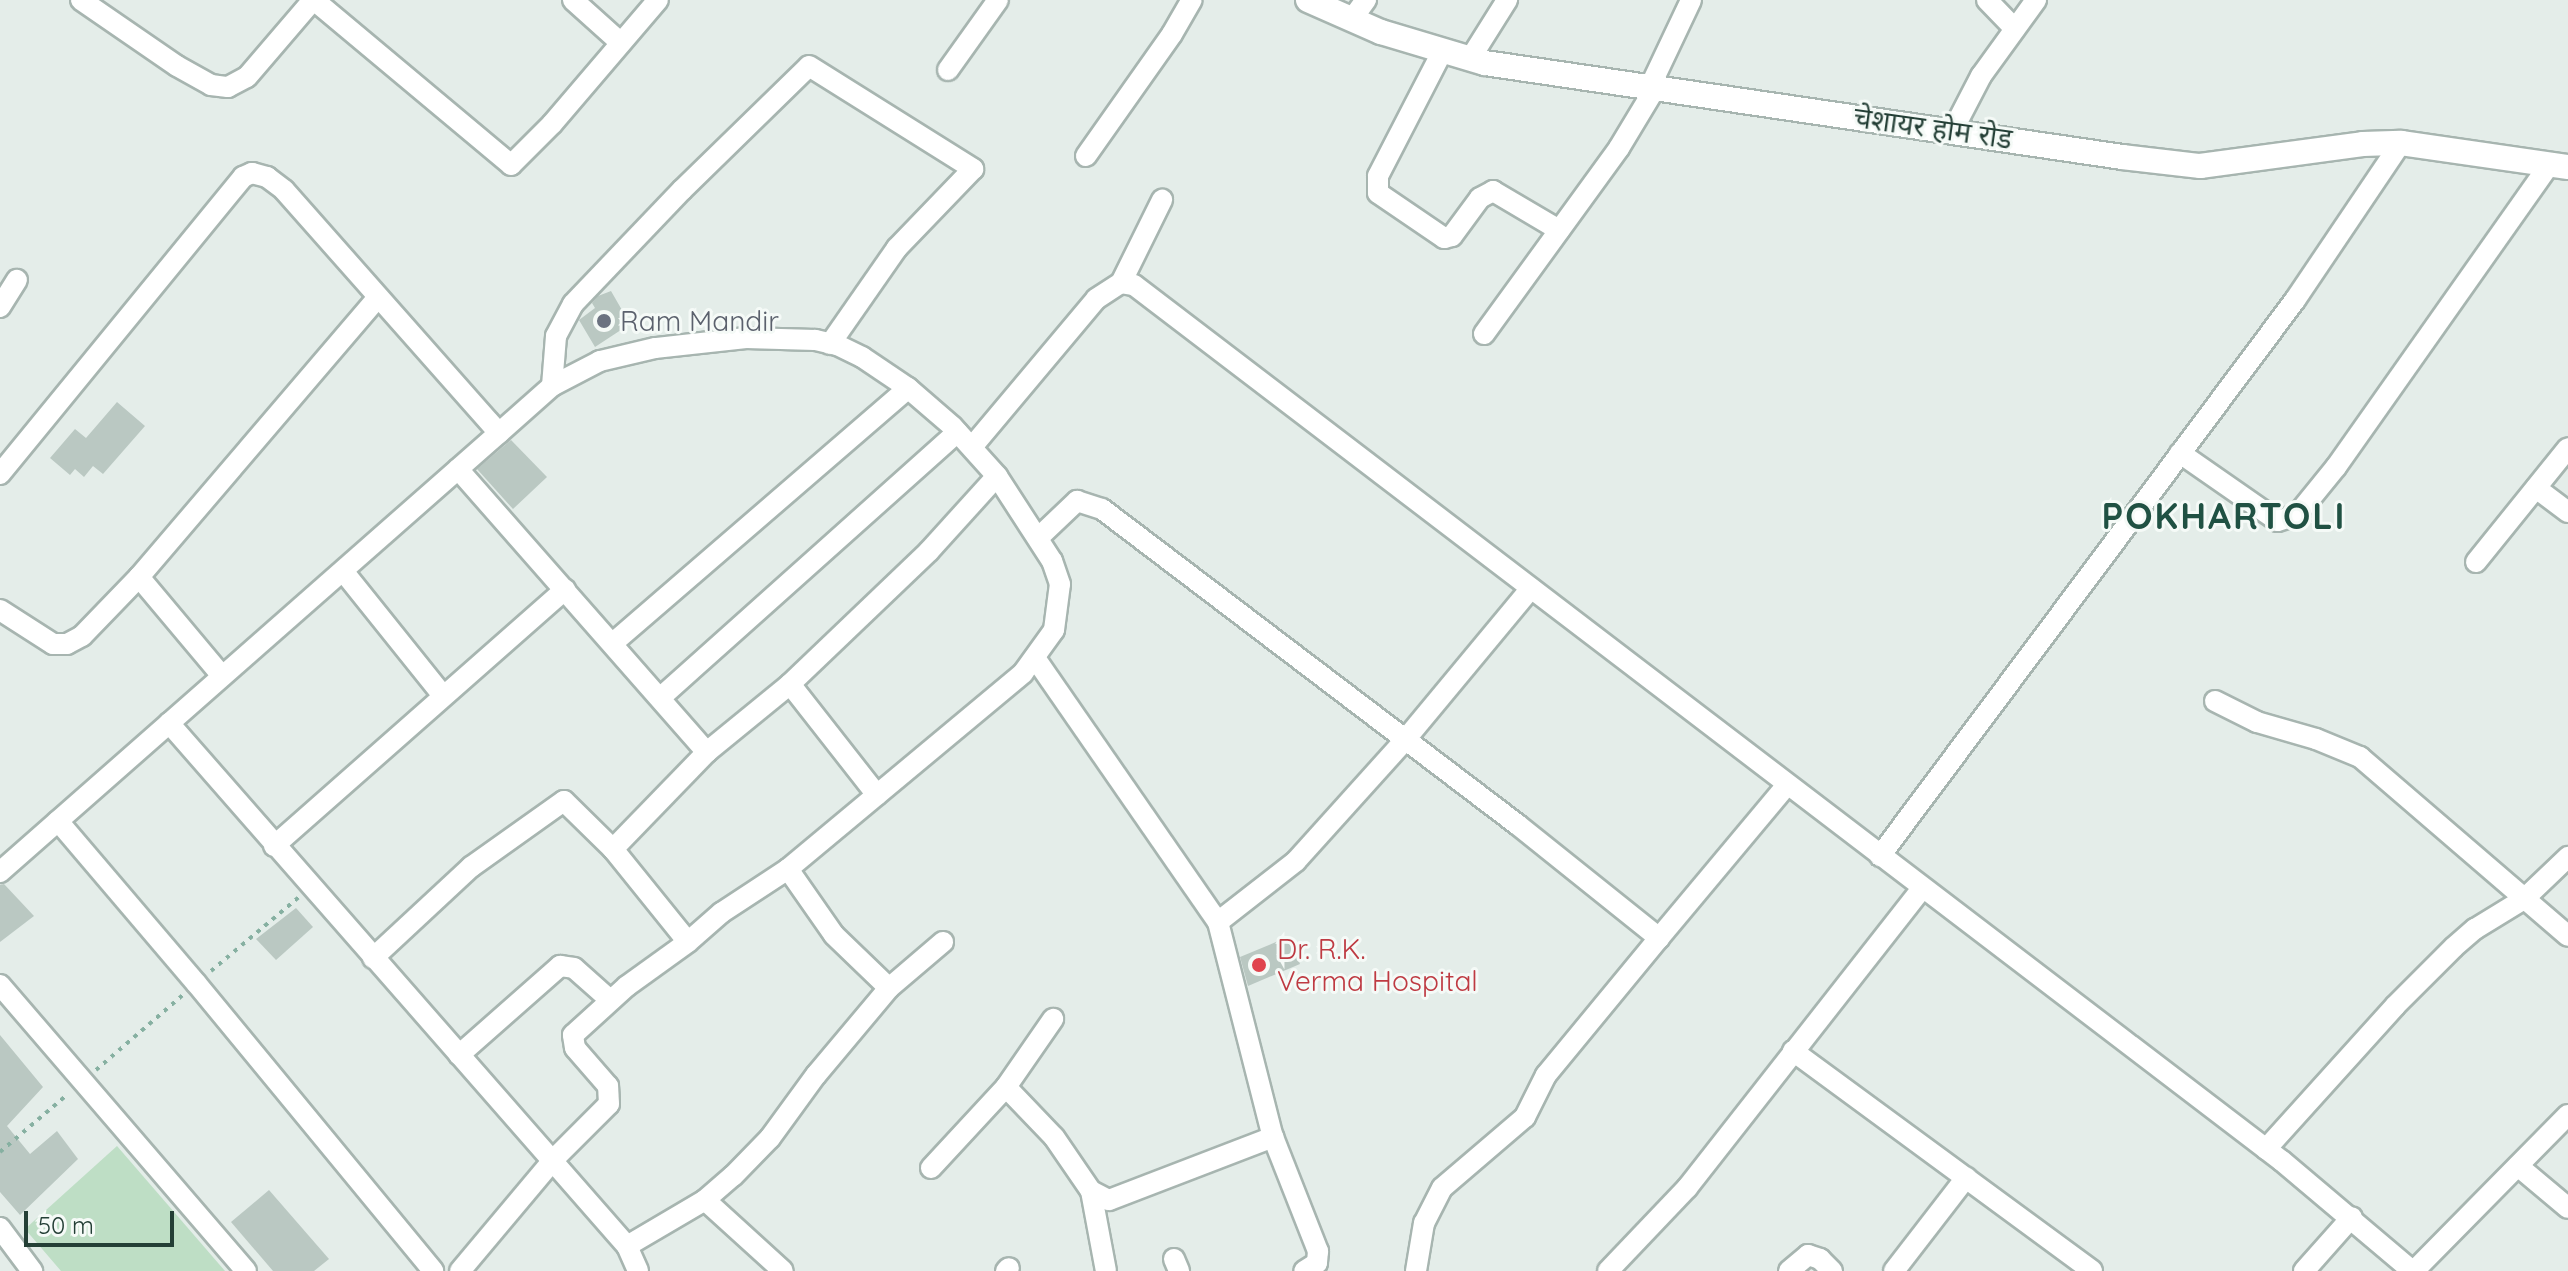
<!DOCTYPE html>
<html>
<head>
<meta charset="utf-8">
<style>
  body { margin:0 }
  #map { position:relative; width:2568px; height:1271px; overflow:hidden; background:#e4ede9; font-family:Quicksand,"Noto Sans Devanagari",sans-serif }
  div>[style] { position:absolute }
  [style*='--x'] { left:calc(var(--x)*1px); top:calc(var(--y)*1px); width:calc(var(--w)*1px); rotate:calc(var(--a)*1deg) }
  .green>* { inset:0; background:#bedec5 }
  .building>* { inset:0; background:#bac8c2 }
  .path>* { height:4px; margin-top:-2px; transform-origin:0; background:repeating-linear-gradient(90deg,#86b0a1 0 4px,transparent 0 10px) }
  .roads { filter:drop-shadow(2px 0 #a7b5b0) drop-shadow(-2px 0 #a7b5b0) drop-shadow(0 2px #a7b5b0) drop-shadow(0 -2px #a7b5b0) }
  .street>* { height:20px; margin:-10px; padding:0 10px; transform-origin:10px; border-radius:10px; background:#fff }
  .secondary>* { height:24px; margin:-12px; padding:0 12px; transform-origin:12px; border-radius:12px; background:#fff }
  .dots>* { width:22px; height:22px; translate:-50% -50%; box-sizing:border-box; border:4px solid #f5faf7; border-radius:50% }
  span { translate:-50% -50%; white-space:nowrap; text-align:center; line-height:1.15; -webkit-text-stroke:6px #f5faf7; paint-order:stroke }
  .street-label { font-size:28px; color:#243f36 }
  .worship-label { font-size:28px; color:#5b616d }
  .left { translate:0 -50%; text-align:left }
  .health-label { font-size:28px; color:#be3a42 }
  .district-label { font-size:36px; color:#205143; font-weight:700; letter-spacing:2px }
  .scale { position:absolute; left:24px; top:1211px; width:150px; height:36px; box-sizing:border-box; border:4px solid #243f36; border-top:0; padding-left:10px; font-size:24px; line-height:28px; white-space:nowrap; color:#243f36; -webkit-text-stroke:6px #f5faf7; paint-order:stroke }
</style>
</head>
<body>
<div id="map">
  <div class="green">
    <i style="clip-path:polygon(117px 1146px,225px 1271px,61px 1271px,25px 1229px)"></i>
  </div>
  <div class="building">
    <i style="clip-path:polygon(611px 291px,630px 324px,595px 347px,579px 320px,595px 308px,592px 303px,598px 296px)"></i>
    <i style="clip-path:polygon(117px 402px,145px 426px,103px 474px,93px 466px,84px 477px,75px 469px,70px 475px,50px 458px,75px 429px,86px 438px)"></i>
    <i style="clip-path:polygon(511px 440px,547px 477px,513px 509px,477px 469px)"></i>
    <i style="clip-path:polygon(4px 884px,34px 916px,0 942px,0 885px)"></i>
    <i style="clip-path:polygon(296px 908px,313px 927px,276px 960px,256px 939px)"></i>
    <i style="clip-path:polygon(1288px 937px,1300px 964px,1248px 986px,1240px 957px)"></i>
    <i style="clip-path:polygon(0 1035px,43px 1087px,7px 1126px,30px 1154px,57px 1131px,78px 1159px,20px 1215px,0 1192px)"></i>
    <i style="clip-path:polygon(269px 1190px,329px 1259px,314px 1271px,273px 1271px,231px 1222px)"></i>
  </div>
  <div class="path">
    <i style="--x:211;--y:971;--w:115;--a:-40.1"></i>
    <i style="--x:96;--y:1070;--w:115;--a:-40.8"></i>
    <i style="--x:0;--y:1152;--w:89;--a:-40.5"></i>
  </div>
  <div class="roads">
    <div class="street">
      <i style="--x:81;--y:0;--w:116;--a:34.5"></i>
      <i style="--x:177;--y:66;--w:39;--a:29"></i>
      <i style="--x:211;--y:85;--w:17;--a:7"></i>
      <i style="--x:228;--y:87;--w:21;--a:-28"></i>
      <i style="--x:247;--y:77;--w:101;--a:-49.4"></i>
      <i style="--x:314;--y:0;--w:257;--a:39.9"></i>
      <i style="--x:511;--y:165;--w:58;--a:-45"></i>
      <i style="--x:552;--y:124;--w:163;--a:-49.5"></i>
      <i style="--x:573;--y:0;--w:64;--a:41.9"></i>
      <i style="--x:1987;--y:0;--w:40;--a:46"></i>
      <i style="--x:1352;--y:19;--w:24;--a:-54"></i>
      <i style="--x:1442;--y:52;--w:140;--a:117.3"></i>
      <i style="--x:1378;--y:176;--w:17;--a:90"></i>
      <i style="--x:1378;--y:193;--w:80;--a:34.3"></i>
      <i style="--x:1444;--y:238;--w:8;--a:-14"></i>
      <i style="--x:1452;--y:236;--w:47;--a:-53.6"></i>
      <i style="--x:1480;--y:198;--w:15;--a:-28"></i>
      <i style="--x:1493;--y:191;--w:77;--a:30.6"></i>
      <i style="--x:1470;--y:59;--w:70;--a:-57.9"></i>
      <i style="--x:948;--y:70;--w:86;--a:-54.5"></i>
      <i style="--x:1649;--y:89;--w:98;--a:-64.7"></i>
      <i style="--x:1953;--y:130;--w:61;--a:-62.6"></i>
      <i style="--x:1981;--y:76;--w:94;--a:-54.1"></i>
      <i style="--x:1086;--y:156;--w:149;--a:-54.8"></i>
      <i style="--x:1172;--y:34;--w:39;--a:-60"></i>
      <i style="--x:1121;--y:283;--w:93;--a:-63.7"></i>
      <i style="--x:0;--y:307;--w:32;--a:-58"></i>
      <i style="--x:1484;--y:334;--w:230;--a:-54"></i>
      <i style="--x:1619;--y:148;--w:68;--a:-58.9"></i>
      <i style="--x:552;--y:386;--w:50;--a:-85.4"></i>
      <i style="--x:556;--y:336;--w:36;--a:-62"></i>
      <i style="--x:573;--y:304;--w:158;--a:-46.3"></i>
      <i style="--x:682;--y:190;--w:177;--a:-44.3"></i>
      <i style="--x:809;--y:66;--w:194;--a:32.1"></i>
      <i style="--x:973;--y:169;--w:110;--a:133.9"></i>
      <i style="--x:897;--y:248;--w:117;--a:124.9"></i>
      <i style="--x:972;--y:447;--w:193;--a:-50"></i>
      <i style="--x:1096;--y:299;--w:30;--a:-33"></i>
      <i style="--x:1121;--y:283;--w:13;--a:9"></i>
      <i style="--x:1134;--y:285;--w:1444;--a:37.35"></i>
      <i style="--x:2282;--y:1161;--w:170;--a:40.2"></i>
      <i style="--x:2180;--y:453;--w:119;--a:34.8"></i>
      <i style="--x:2278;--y:521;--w:20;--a:-18"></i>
      <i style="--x:2297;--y:515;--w:62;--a:-50.9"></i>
      <i style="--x:2336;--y:467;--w:371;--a:-54.8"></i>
      <i style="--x:458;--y:469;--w:377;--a:48.7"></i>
      <i style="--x:0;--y:474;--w:384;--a:-50.7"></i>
      <i style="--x:243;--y:177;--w:10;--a:-24"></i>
      <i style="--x:252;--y:173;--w:16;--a:15"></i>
      <i style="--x:267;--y:177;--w:21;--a:37"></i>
      <i style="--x:284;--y:190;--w:324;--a:48.5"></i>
      <i style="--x:499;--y:433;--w:665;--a:138.66"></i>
      <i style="--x:2536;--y:488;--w:40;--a:37"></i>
      <i style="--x:1038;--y:538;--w:54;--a:-43.5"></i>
      <i style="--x:1077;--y:501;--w:26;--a:18"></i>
      <i style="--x:1102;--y:509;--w:522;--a:37.22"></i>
      <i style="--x:1518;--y:825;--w:181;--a:38.7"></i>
      <i style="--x:1659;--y:938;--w:178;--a:129.5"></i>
      <i style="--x:1546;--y:1075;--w:47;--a:116.6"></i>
      <i style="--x:1525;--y:1117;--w:109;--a:139.5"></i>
      <i style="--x:1442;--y:1188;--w:39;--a:117"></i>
      <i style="--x:1424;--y:1223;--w:49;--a:99.5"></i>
      <i style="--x:2476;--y:562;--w:146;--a:-51.1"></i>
      <i style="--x:343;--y:571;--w:160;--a:51.3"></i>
      <i style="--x:139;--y:577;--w:129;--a:50"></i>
      <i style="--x:0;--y:610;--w:63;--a:32.7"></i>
      <i style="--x:53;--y:644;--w:14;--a:0"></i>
      <i style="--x:67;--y:644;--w:17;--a:-28"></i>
      <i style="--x:82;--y:636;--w:82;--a:-46"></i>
      <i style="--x:139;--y:577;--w:368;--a:-49.5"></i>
      <i style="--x:613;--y:643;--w:390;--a:-40.8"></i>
      <i style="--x:1035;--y:658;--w:321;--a:55.3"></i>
      <i style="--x:1218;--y:922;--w:222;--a:75.7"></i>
      <i style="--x:1273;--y:1137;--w:123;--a:68.5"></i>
      <i style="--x:1318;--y:1251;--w:12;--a:95"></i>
      <i style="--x:1317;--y:1263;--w:15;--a:148"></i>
      <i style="--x:790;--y:684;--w:141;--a:51.9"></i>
      <i style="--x:660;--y:698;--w:399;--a:-41.8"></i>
      <i style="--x:2215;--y:701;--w:47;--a:26.6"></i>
      <i style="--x:2257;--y:722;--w:61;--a:16.1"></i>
      <i style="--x:2316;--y:739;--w:48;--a:22.2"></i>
      <i style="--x:2360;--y:757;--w:274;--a:40.7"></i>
      <i style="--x:169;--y:723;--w:695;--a:48.79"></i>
      <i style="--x:627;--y:1246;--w:27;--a:66"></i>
      <i style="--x:58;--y:821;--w:213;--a:49.6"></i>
      <i style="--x:196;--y:983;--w:373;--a:50.5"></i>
      <i style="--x:274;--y:846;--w:388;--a:-41.4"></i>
      <i style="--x:613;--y:849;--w:135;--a:-45.9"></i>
      <i style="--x:707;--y:752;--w:107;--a:-39.3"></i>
      <i style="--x:790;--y:684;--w:192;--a:-43.7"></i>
      <i style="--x:929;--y:551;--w:101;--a:-47.8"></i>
      <i style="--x:1880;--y:856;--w:694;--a:-53.26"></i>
      <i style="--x:2295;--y:300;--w:189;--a:-56"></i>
      <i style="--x:788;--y:869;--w:80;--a:55.1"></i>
      <i style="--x:834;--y:935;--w:76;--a:43.9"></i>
      <i style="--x:889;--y:988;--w:71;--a:-40.4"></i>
      <i style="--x:1218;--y:922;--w:99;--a:-38"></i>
      <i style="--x:1296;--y:861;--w:163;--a:-48"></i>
      <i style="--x:1405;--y:740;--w:197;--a:-50.3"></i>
      <i style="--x:1659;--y:938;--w:199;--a:-50.1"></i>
      <i style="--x:373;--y:958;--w:134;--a:-42.9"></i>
      <i style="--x:471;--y:867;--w:114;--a:-35.4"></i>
      <i style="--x:564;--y:801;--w:69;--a:44.4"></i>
      <i style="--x:613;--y:849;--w:119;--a:51.1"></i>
      <i style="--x:688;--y:942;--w:44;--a:-41.3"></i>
      <i style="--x:721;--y:913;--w:80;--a:-33.3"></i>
      <i style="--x:788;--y:869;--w:306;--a:-39.8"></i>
      <i style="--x:1023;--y:673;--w:53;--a:-54.2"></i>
      <i style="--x:1054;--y:630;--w:46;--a:-82.6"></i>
      <i style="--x:1060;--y:584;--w:24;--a:-109"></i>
      <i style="--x:1052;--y:561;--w:101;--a:-122.9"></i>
      <i style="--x:997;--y:476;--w:67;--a:-132"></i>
      <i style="--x:952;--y:426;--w:58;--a:-139.2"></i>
      <i style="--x:908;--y:388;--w:55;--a:-146"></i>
      <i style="--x:862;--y:357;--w:28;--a:-154"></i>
      <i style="--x:837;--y:345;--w:23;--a:-167"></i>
      <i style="--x:815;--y:340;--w:69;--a:-178.3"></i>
      <i style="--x:746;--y:338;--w:92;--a:173.7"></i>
      <i style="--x:655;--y:348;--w:57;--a:166.7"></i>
      <i style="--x:600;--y:361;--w:54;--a:152.5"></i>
      <i style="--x:552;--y:386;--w:71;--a:138.4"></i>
      <i style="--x:0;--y:985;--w:377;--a:49.3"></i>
      <i style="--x:1793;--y:1051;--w:371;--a:36.3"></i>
      <i style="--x:459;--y:1055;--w:135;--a:-41.4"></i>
      <i style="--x:560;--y:966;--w:14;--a:8"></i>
      <i style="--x:574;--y:968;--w:48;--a:41.6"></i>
      <i style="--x:1006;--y:1087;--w:83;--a:-55.3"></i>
      <i style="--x:2266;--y:1149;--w:193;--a:-47.9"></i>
      <i style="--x:2395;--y:1006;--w:83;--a:-45"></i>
      <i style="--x:2454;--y:947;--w:28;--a:-41"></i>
      <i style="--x:2475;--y:929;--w:57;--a:-31.5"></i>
      <i style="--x:2524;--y:899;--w:61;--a:-43.7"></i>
      <i style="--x:2518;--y:1166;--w:65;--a:40"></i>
      <i style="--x:931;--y:1168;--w:110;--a:-47.2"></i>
      <i style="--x:1006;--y:1087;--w:69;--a:46.2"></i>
      <i style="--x:1054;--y:1137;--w:65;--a:55.6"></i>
      <i style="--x:1091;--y:1191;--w:20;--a:27"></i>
      <i style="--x:1109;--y:1200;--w:176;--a:-21"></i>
      <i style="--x:1091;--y:1191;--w:81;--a:79.4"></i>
      <i style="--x:705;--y:1200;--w:105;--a:42.3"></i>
      <i style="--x:0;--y:1228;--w:54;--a:53.3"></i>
      <i style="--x:627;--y:1246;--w:91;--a:-30.5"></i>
      <i style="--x:705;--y:1200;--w:37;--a:-41"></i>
      <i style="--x:733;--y:1176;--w:53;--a:-45.8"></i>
      <i style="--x:770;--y:1138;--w:78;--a:-53.9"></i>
      <i style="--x:816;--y:1075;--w:114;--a:-50"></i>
      <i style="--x:1174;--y:1259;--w:13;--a:67"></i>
      <i style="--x:460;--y:1271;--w:145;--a:-50"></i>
      <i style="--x:553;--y:1160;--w:79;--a:-45"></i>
      <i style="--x:609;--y:1104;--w:18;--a:-93"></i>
      <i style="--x:608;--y:1086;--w:50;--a:-131"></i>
      <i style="--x:575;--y:1048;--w:13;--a:-99"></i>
      <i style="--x:573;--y:1035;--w:73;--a:-42.2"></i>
      <i style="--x:627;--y:986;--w:75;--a:-35.8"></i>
      <i style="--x:1006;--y:1271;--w:4;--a:-45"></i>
      <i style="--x:1608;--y:1271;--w:115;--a:-46.4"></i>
      <i style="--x:1687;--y:1188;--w:381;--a:-51.9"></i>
      <i style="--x:1789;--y:1271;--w:25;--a:-40"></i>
      <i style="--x:1808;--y:1255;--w:13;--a:18"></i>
      <i style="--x:1820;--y:1259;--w:17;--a:45"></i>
      <i style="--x:1894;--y:1271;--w:118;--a:-52.3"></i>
      <i style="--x:2304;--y:1271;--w:72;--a:-48.4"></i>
      <i style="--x:2414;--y:1271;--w:219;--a:-45.4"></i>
    </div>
    <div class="secondary">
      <i style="--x:1308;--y:0;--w:80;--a:23.7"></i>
      <i style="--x:1381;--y:32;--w:109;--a:16.6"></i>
      <i style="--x:1485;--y:63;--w:644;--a:8.39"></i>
      <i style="--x:2122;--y:157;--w:79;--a:6.6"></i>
      <i style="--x:2200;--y:166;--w:164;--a:-7.7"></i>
      <i style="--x:2363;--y:144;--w:38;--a:-2"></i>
      <i style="--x:2401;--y:143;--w:169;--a:8.2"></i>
    </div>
  </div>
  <div class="dots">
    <i style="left:604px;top:321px;background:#6b7280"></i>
    <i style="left:1259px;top:965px;background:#e0444e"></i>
  </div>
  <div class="street-label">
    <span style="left:1933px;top:128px;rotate:8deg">चेशायर होम रोड</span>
  </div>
  <div class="worship-label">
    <span class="left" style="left:620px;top:321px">Ram Mandir</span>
  </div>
  <div class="health-label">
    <span class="left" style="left:1277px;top:965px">Dr. R.K.<br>Verma Hospital</span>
  </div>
  <div class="district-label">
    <span style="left:2224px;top:516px">POKHARTOLI</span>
  </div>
  <div class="scale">50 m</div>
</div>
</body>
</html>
